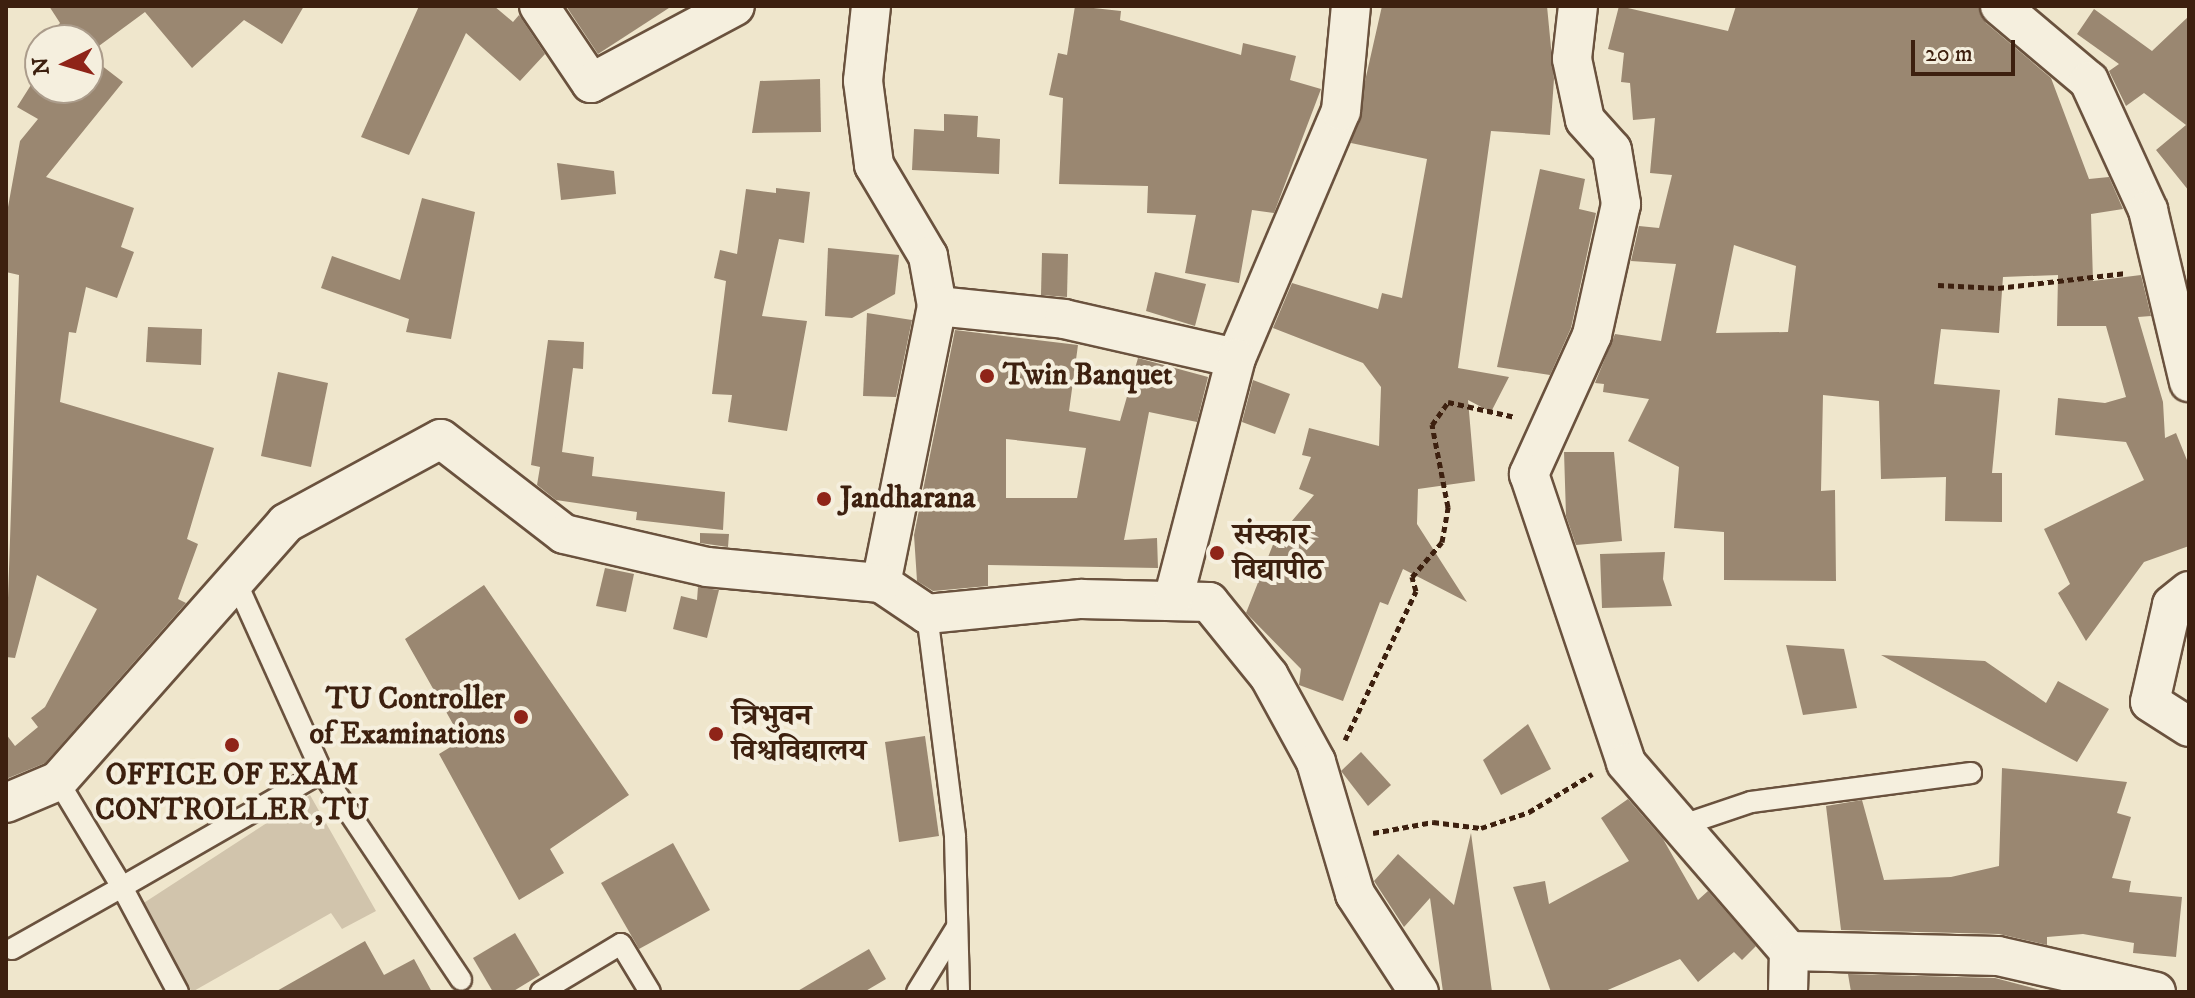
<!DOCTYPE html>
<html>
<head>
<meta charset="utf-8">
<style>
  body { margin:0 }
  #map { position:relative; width:2195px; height:998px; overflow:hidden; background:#efe6cc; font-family:"IM FELL DW Pica","Noto Serif Devanagari",serif }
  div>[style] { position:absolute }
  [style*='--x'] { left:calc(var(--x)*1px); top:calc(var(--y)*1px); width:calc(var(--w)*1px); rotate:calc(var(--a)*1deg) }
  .green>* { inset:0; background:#d1c4ac }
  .building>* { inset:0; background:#9a8771 }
  .path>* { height:5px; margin-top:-2.5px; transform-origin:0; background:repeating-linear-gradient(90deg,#3d200f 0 6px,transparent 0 10px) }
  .roads { filter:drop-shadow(2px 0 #6a523e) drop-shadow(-2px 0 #6a523e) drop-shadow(0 2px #6a523e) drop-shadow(0 -2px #6a523e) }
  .service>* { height:20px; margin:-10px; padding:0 10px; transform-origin:10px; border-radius:10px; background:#f5efde }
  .minor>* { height:38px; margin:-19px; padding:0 19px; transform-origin:19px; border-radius:19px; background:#f5efde }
  .dots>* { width:22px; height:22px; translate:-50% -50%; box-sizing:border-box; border:4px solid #f5efde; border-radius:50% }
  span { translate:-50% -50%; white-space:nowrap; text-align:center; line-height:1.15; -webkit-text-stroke:8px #f5efde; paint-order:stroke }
  .poi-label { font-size:30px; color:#3d200f; font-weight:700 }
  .left { translate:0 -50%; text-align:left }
  .right { translate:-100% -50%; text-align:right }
  .frame { position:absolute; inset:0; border:8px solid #3d200f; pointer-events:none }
  .north { position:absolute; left:24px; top:24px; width:80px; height:80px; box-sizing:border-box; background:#f5efde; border:2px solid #ab9c8b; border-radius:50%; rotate:265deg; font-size:22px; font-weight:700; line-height:32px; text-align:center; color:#3d200f }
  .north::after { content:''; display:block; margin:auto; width:28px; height:36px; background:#8f2418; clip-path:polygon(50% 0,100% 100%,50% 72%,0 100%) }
  .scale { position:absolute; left:1911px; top:40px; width:104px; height:36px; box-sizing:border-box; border:4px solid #3d200f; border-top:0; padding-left:10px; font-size:24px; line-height:28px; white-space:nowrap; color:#3d200f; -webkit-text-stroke:6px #f5efde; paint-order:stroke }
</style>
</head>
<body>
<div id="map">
  <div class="green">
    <i style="clip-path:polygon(310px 795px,376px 911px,342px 929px,331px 913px,192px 992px,136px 908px)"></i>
  </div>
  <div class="building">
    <i style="clip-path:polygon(49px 6px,304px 6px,282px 44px,244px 20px,192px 68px,145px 12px,88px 54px,88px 40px,46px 40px,60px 23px)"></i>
    <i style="clip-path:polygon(419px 6px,494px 6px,513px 22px,519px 15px,545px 54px,520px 81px,466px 33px,409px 155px,361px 137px)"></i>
    <i style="clip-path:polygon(566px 6px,672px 6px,598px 54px)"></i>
    <i style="clip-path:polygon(1075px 6px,1121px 11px,1120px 20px,1241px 55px,1243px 43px,1296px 56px,1290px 80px,1321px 89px,1274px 213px,1252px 210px,1239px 283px,1185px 273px,1196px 215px,1147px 213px,1148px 186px,1059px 184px,1063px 98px,1049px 95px,1058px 53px,1067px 55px)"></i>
    <i style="clip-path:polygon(1382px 6px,1547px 6px,1554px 79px,1550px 135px,1491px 131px,1458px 368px,1509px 377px,1491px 412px,1468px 400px,1475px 481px,1418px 489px,1417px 524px,1467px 602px,1403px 569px,1388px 605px,1380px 602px,1343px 701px,1299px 685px,1301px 669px,1246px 613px,1274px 542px,1314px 495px,1299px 489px,1311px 457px,1302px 455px,1309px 428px,1379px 446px,1381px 387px,1363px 363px,1273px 328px,1292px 283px,1378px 309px,1382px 293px,1402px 298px,1427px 159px,1351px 143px)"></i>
    <i style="clip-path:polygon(evenodd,1619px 6px,1728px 31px,1736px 6px,1979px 6px,1986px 23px,2051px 78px,2089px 179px,2109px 177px,2123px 209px,2091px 214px,2093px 281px,2141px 275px,2151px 316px,2138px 317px,2163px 402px,2165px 438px,2176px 433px,2189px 465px,2189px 546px,2144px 562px,2086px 641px,2058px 593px,2070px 584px,2044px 529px,2144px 480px,2126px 442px,2055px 435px,2058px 398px,2105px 403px,2126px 397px,2106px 326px,2057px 326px,2058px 275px,2003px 277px,1999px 333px,1941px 329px,1934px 384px,2000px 390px,1992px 473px,2002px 473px,2002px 522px,1945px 521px,1946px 477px,1881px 479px,1879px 401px,1823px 395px,1821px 491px,1835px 490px,1836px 581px,1724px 580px,1724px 532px,1674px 528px,1679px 467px,1628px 441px,1649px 399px,1603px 392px,1604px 384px,1595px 383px,1615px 334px,1661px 341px,1676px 264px,1631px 261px,1639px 226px,1659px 228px,1672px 175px,1650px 173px,1655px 118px,1633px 120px,1630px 83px,1621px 82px,1624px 53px,1608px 49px,1619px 6px,1734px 245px,1796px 266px,1788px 332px,1716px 333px,1734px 245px)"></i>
    <i style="clip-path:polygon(2094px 9px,2152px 51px,2189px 16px,2189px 191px,2156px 150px,2186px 125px,2144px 93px,2126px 106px,2109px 71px,2119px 64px,2077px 34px)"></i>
    <i style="clip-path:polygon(40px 50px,40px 88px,88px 88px,88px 55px,123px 82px,46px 177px,134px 208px,121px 247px,134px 252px,117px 298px,86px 287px,76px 333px,69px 332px,60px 402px,214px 448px,187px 539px,198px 544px,178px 599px,186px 603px,45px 763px,6px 779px,6px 734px,15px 746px,38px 727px,31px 718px,45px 707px,97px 609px,37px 575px,15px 658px,6px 657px,19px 275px,6px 272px,6px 218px,20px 141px,38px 119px,17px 107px,36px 77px,25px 66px)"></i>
    <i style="clip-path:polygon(820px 79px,821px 132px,752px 133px,760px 81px)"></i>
    <i style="clip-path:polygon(944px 114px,978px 116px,977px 137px,1000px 139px,999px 174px,912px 170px,914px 129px,944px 131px)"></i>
    <i style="clip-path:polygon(557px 163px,614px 171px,616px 194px,561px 200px)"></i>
    <i style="clip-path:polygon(1540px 169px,1585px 179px,1579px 209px,1596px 213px,1571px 328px,1550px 375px,1497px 367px)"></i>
    <i style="clip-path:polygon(776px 188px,810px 192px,804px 243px,779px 239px,762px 316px,807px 321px,787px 431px,728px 422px,732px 395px,712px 394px,726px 281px,714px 278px,720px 250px,737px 254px,746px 189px,776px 193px)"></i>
    <i style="clip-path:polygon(422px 198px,475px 212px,451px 339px,406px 332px,409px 319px,321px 288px,332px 256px,400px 280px)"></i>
    <i style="clip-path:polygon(828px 248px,899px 255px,895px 294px,852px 318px,825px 316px)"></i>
    <i style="clip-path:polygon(1042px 253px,1068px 254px,1067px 297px,1041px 295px)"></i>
    <i style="clip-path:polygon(1155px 272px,1206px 284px,1195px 326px,1146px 311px)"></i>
    <i style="clip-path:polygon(867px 313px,912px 320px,896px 397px,863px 396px)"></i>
    <i style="clip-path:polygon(148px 327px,202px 329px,201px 365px,146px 362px)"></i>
    <i style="clip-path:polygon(evenodd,955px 330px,1078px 345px,1069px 411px,1120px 421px,1138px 358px,1208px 377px,1197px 422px,1149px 412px,1124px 540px,1157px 538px,1158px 568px,988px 565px,988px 586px,933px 591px,917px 581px,914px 535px,955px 330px,1006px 439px,1086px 448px,1077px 498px,1006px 498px,1006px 439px)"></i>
    <i style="clip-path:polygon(548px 340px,584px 342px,583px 369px,573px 368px,562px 452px,594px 457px,592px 476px,725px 492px,723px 530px,636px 520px,637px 512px,556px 500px,537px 485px,540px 467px,531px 465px)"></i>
    <i style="clip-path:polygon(278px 372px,328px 383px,311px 467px,261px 456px)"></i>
    <i style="clip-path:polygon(1253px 380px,1290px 394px,1275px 434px,1242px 422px)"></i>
    <i style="clip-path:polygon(1564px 452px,1614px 452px,1622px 541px,1576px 545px,1566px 516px)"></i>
    <i style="clip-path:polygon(700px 533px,729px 534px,728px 547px,700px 543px)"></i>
    <i style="clip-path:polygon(1665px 552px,1663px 579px,1672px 606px,1602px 608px,1600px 554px)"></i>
    <i style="clip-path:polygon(605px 568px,634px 574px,626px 612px,596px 606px)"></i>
    <i style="clip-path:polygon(484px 585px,629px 795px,550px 849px,564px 873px,519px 900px,439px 754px,462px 740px,405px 639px)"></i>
    <i style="clip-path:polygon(698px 587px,719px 590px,707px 638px,673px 629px,681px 596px,697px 600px)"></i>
    <i style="clip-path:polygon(1786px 645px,1844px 649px,1857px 708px,1803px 715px)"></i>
    <i style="clip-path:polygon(1881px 655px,1985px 661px,2046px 703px,2058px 681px,2109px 709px,2077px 762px)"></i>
    <i style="clip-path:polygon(1528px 724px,1551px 769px,1501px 795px,1483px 760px)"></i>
    <i style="clip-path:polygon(925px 736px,939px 836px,899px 842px,885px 742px)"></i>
    <i style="clip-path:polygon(1361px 752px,1391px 785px,1368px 806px,1341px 771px)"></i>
    <i style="clip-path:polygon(2002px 768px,2127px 782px,2117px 813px,2131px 817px,2112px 878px,2131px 881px,2129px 892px,2182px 897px,2176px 957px,2133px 953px,2134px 943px,2083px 934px,2047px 937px,2047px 945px,1999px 934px,1841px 930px,1826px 806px,1862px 800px,1884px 880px,1951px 877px,1999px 866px)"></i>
    <i style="clip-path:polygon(1628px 799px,1663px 839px,1698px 900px,1708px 891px,1756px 946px,1742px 960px,1734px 952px,1698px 982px,1680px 959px,1603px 992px,1551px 992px,1513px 887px,1545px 881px,1549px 904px,1629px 861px,1601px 818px)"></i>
    <i style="clip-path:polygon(1471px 833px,1492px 992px,1443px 992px,1430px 898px,1404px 927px,1374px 881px,1398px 854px,1454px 905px)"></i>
    <i style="clip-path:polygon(673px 843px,710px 910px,639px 949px,601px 883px)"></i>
    <i style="clip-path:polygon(515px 933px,540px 975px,512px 992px,493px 992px,473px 958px)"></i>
    <i style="clip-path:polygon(365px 941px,384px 975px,414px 959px,432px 992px,275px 992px)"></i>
    <i style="clip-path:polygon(869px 949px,886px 979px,864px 992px,796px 992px)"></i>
    <i style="clip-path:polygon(1848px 974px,1995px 978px,2048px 992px,1851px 992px)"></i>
  </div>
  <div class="path">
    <i style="--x:1938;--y:285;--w:60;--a:2.9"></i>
    <i style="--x:1998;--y:288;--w:129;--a:-6.7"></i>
    <i style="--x:1345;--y:740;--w:165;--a:-64.5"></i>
    <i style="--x:1416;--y:591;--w:15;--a:-106"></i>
    <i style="--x:1412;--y:577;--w:46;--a:-49.4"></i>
    <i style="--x:1442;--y:542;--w:36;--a:-80"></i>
    <i style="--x:1448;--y:507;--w:84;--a:-101"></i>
    <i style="--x:1432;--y:425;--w:28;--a:-55"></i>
    <i style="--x:1448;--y:402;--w:69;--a:12.6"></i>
    <i style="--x:1373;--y:833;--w:61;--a:-10.4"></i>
    <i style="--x:1433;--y:822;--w:48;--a:7.1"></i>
    <i style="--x:1481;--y:828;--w:51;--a:-18.4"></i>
    <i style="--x:1529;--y:812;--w:74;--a:-31.1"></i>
  </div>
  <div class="roads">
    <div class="service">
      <i style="--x:238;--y:586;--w:204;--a:65.7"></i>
      <i style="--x:322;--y:772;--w:250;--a:56.2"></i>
      <i style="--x:927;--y:614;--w:225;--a:82.8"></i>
      <i style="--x:955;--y:837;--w:155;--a:88.5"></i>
      <i style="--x:1680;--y:826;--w:75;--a:-18.7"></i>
      <i style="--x:1751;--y:802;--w:222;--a:-7.5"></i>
      <i style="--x:12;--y:949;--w:126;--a:-29.4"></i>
      <i style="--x:122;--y:887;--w:124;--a:-121.1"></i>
      <i style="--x:178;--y:992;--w:119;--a:-118.1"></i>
      <i style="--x:122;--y:887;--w:231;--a:-29.9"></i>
      <i style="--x:541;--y:992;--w:93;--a:-31"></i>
      <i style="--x:621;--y:944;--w:56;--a:58.9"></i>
      <i style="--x:917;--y:992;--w:76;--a:-58.4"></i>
    </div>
    <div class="minor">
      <i style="--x:539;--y:6;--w:93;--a:56"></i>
      <i style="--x:591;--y:83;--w:163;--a:-28.1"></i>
      <i style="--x:871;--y:6;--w:75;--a:96.1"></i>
      <i style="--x:863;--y:81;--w:85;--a:82.5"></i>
      <i style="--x:874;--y:165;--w:106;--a:59.3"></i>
      <i style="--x:928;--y:256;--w:51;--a:79.8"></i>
      <i style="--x:937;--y:306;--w:128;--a:5.8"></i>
      <i style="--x:1064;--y:319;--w:176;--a:12.8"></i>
      <i style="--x:1236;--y:358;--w:268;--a:-67"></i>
      <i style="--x:1341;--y:111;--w:105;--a:-84.6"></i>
      <i style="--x:1578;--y:6;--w:53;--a:96.5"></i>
      <i style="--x:1572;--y:59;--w:62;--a:78"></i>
      <i style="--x:1585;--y:120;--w:40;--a:48"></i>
      <i style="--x:1612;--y:150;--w:55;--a:80.5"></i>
      <i style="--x:1621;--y:204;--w:134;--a:102.5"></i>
      <i style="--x:1592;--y:335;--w:153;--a:114.4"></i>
      <i style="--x:1529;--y:474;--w:305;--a:71.4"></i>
      <i style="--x:1626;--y:763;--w:249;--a:49.1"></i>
      <i style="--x:1789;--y:951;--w:209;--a:1.4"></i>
      <i style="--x:1998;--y:956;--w:162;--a:12.8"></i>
      <i style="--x:2000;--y:6;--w:116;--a:40.1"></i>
      <i style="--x:2089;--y:81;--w:142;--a:65.4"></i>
      <i style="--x:2148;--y:210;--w:177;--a:76.6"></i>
      <i style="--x:937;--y:306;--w:283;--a:101.4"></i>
      <i style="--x:881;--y:583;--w:55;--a:34"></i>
      <i style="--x:927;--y:614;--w:155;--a:-5.6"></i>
      <i style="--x:1081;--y:599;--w:128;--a:1.3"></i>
      <i style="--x:1209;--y:602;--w:95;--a:51"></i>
      <i style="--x:1269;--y:676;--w:98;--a:61.3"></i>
      <i style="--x:1316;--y:762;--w:138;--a:73.5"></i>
      <i style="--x:1355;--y:894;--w:117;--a:56.9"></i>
      <i style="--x:2189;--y:591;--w:22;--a:141"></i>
      <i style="--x:2172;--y:605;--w:99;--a:102.8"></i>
      <i style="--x:2150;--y:702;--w:46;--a:32.7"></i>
      <i style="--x:1174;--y:596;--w:246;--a:-75.4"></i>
      <i style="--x:6;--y:803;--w:56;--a:-22.9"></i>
      <i style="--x:58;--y:781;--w:344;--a:-48.5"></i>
      <i style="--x:286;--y:523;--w:176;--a:-28.5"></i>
      <i style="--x:441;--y:439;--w:155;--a:37.7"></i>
      <i style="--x:564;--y:534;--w:147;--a:13"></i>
      <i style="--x:707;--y:567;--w:175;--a:5.3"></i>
      <i style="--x:1788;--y:992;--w:41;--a:-88.6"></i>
    </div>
  </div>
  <div class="dots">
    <i style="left:987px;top:376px;background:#8f2418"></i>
    <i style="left:824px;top:499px;background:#8f2418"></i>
    <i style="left:1217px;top:553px;background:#8f2418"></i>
    <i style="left:521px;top:717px;background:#8f2418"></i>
    <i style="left:716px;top:734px;background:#8f2418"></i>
    <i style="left:232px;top:745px;background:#8f2418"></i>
  </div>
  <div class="poi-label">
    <span class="left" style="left:1003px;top:376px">Twin Banquet</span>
    <span class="left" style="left:840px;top:499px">Jandharana</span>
    <span class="left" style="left:1233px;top:553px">संस्कार<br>विद्यापीठ</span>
    <span class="right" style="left:505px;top:717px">TU Controller<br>of Examinations</span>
    <span class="left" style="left:732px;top:734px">त्रिभुवन<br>विश्वविद्यालय</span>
    <span style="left:232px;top:793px">OFFICE OF EXAM<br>CONTROLLER ,TU</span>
  </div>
  <div class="frame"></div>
  <div class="north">N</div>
  <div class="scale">20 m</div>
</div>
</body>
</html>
